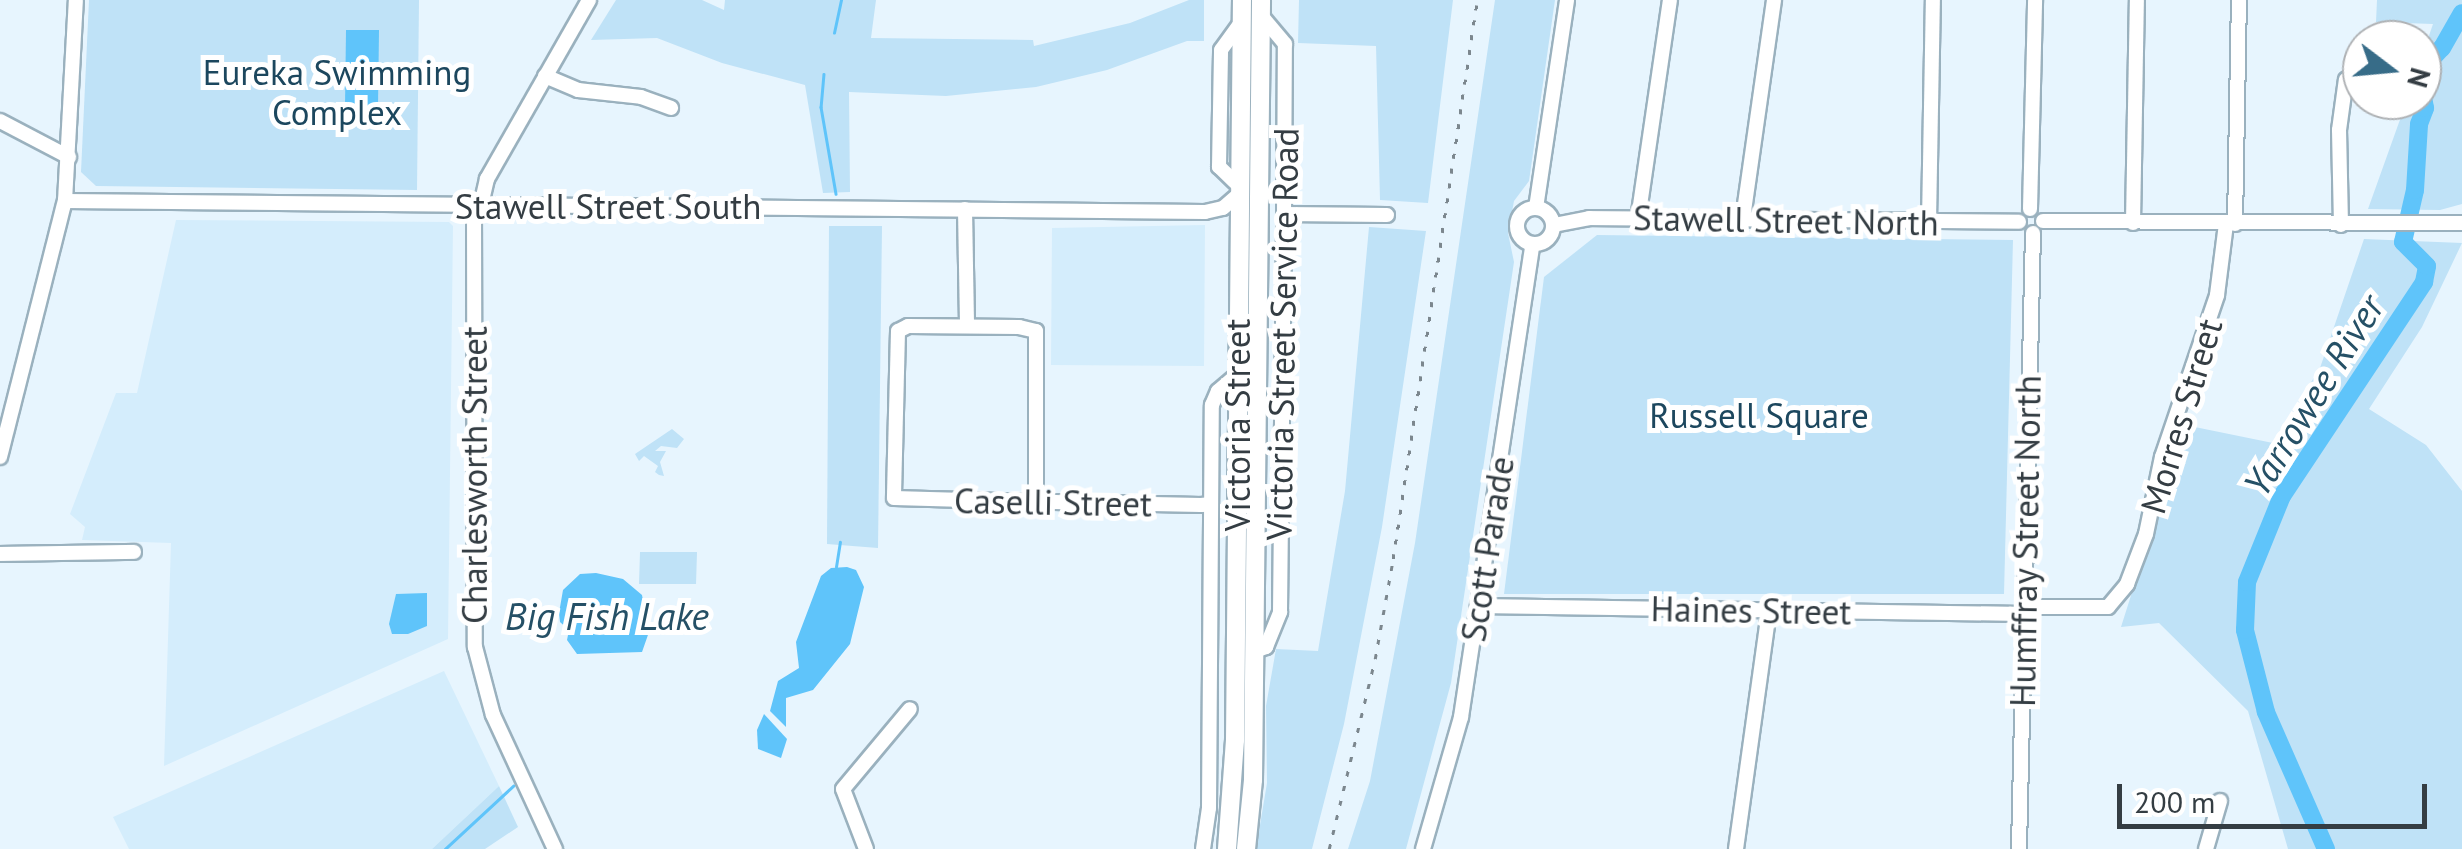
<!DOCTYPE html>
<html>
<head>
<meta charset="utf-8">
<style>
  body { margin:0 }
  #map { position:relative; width:2462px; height:849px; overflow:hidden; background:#e7f5fe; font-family:"PT Sans",sans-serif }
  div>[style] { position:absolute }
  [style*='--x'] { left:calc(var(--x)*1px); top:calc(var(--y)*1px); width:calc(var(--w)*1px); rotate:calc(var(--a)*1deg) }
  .built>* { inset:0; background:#d4edfc }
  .green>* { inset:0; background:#bfe2f7 }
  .water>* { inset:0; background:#5fc4fa }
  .stream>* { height:2.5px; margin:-1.25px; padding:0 1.25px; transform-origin:1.25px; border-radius:1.25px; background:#5fc4fa }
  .river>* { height:18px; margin:-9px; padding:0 9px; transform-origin:9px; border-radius:9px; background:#5fc4fa }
  .roads { filter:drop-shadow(2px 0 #9ab1be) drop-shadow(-2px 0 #9ab1be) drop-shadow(0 2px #9ab1be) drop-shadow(0 -2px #9ab1be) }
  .minor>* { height:14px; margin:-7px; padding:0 7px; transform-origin:7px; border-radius:7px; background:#fff }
  .minor>.ring { margin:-7px; padding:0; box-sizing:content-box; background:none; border:14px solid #fff; border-radius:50% }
  .major>* { height:18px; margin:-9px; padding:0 9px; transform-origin:9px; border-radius:9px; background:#fff }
  .rail>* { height:2.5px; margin-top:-1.25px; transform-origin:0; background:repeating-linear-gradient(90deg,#7c878e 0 5px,transparent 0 15px) }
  span { translate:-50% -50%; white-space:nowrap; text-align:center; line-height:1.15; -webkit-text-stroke:10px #fff; paint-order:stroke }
  .park-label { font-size:35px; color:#1c475e }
  .street-label { font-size:35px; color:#343d43 }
  .water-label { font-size:38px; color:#255066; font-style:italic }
  .north { position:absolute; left:2342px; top:20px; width:100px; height:100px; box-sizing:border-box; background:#fff; border:2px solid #aeb1b4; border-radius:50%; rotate:106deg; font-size:28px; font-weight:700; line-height:40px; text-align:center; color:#343d43 }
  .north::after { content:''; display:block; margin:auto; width:35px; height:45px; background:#376c88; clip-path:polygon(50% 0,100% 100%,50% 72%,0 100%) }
  .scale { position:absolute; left:2117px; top:784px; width:310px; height:45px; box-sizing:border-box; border:5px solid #343d43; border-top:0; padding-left:12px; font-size:30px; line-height:35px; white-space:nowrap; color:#343d43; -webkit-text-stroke:8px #fff; paint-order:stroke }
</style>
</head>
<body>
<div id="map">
  <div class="built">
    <i style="clip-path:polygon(176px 220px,449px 222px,453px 226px,448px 639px,164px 766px,171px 543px,82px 540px,85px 527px,70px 514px,116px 393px,137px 393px)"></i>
    <i style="clip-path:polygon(1205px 225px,1204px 366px,1051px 365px,1052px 228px)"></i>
    <i style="clip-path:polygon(444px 671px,499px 786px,432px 849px,129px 849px,113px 817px)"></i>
  </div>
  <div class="green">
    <i style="clip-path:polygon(89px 0,419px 0,417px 190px,96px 186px,81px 172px)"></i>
    <i style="clip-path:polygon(616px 0,702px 0,724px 10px,725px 0,876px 0,871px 38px,1033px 40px,1034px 46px,1130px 23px,1189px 0,1204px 0,1204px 41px,1187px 41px,1107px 70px,1036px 87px,946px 96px,849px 92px,850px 192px,823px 193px,805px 85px,722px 63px,657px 38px,591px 40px)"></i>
    <i style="clip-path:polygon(1299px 0,1453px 0,1428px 203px,1380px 200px,1376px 46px,1298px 43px)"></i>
    <i style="clip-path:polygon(1495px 0,1555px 0,1529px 181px,1514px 201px,1508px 233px,1514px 262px,1451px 683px,1406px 849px,1348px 849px,1370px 781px,1415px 543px)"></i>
    <i style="clip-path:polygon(2377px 0,2462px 0,2462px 204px,2440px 210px,2368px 209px,2407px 100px,2422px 100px,2422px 56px,2433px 24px,2376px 22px)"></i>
    <i style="clip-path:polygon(829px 226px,882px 226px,878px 548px,827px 544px)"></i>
    <i style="clip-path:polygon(1369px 227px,1426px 231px,1382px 527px,1344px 724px,1312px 849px,1256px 849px,1267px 783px,1266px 706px,1276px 649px,1318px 651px,1345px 491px)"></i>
    <i style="clip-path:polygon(1597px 235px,2013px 240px,2004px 594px,1504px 594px,1544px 277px)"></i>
    <i style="clip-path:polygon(2364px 239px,2462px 243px,2422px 327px,2369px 409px,2426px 445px,2462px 491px,2462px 849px,2288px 849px,2248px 711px,2159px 623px,2121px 627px,2185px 425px,2273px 443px,2320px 368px)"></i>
    <i style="clip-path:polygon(672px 429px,684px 439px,677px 448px,661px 446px,655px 451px,666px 451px,660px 462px,664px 476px,659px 475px,655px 472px,658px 466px,644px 456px,639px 461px,635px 454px)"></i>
    <i style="clip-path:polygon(640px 552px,697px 552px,696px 584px,639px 584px)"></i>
    <i style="clip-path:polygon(499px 786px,518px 827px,485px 849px,432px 849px)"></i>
  </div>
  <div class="water">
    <i style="clip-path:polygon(346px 30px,379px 30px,378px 107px,345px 107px)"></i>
    <i style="clip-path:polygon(847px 567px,856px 570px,864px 587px,850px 644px,813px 690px,786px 698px,786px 727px,770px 711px,778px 681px,799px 668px,796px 642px,821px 576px,831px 568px)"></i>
    <i style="clip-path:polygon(596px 573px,623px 579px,642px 595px,649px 632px,642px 652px,577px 654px,567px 640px,569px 630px,560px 622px,559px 613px,563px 590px,580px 574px)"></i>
    <i style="clip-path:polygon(427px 593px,427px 626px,408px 634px,392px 634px,389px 624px,396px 594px)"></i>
    <i style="clip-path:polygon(764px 714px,787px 739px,781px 758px,758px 749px,757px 730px)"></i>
  </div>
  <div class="stream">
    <i style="--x:834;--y:33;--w:34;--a:-78"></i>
    <i style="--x:824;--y:74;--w:33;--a:95"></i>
    <i style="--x:821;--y:107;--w:88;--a:80.2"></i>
    <i style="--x:836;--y:567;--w:25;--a:-81"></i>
    <i style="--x:445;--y:849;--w:93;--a:-42.8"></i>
  </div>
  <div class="river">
    <i style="--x:2422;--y:80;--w:13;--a:-81"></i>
    <i style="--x:2424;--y:67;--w:26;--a:-47"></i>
    <i style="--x:2442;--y:48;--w:40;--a:-60.3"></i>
    <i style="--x:2326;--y:849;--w:150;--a:-113.7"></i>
    <i style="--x:2266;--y:712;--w:85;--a:-104.4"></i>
    <i style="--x:2245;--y:630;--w:48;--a:-87.6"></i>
    <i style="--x:2247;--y:582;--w:93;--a:-67.9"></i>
    <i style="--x:2282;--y:496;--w:257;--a:-56.4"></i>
    <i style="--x:2424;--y:282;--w:16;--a:-79"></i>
    <i style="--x:2427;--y:266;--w:34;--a:-135"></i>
    <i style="--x:2403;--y:242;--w:53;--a:-77"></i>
    <i style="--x:2415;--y:190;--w:66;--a:-86.5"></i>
    <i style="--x:2419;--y:124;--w:17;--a:-69"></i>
    <i style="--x:2425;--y:108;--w:17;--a:-100"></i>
  </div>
  <div class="roads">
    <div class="minor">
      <i style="--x:545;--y:76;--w:36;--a:23"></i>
      <i style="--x:578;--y:90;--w:63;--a:6.3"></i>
      <i style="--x:641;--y:97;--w:32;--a:20"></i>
      <i style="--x:0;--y:121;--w:78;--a:27.6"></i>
      <i style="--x:1239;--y:186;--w:28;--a:-136"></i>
      <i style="--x:1219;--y:167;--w:117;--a:-89"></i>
      <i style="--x:1221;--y:50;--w:36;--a:-54"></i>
      <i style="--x:65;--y:201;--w:1140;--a:0.55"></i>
      <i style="--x:1205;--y:212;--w:18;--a:-13"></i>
      <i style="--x:1223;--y:208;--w:21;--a:-41"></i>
      <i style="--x:474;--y:205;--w:442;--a:89.9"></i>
      <i style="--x:475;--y:647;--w:70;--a:75.2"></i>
      <i style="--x:493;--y:715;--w:148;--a:65.2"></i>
      <i style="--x:481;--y:205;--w:27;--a:-77"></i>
      <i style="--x:487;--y:179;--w:206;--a:-60.3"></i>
      <i class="ring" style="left:1517px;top:208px;width:22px;height:22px"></i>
      <i style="--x:1536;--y:208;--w:210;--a:-81.5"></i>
      <i style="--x:965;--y:209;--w:117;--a:89"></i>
      <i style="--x:2030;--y:209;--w:209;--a:-88.6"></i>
      <i style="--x:1284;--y:214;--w:103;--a:0.6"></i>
      <i style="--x:1743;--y:218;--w:220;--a:-81.9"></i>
      <i style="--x:1638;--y:219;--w:221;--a:-81.7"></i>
      <i style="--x:2043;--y:221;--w:419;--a:0.3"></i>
      <i style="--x:1929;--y:222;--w:222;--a:-89"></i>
      <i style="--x:2133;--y:223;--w:223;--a:-89"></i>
      <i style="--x:2235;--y:224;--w:224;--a:-89"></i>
      <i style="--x:1554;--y:225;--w:36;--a:-11"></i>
      <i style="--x:1589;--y:218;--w:430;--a:0.5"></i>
      <i style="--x:2341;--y:225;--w:95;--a:-91.2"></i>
      <i style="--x:2339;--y:130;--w:51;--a:-82.2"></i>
      <i style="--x:0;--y:457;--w:264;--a:-75.8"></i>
      <i style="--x:65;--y:201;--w:201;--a:-86.9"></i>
      <i style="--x:1036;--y:502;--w:171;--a:-90"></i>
      <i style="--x:1036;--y:331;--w:17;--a:-167"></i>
      <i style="--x:1019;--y:327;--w:111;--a:-179.5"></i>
      <i style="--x:908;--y:326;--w:11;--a:153"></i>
      <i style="--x:898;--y:331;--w:167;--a:91.4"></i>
      <i style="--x:894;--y:498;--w:142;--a:1.6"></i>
      <i style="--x:1036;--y:502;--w:18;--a:0"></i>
      <i style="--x:1054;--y:502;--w:147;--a:1.2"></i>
      <i style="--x:1201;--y:505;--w:10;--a:-6"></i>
      <i style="--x:0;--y:554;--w:134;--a:-0.9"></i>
      <i style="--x:1478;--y:606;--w:545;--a:0.84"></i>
      <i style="--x:2023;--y:607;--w:85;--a:0"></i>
      <i style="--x:2108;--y:607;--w:30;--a:-50"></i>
      <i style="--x:2127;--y:584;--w:53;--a:-69.2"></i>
      <i style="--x:2146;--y:534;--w:79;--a:-78.3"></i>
      <i style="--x:2162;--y:457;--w:171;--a:-71.2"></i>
      <i style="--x:2217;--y:295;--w:72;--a:-82.8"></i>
      <i style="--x:1255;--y:651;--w:12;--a:-20"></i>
      <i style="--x:1266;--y:647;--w:38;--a:-68"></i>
      <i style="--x:1280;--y:612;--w:398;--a:-89.4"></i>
      <i style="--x:1284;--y:214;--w:170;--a:-89.7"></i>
      <i style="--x:1285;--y:44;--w:38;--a:-130"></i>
      <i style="--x:866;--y:849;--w:64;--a:-111"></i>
      <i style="--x:843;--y:789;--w:104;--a:-50.1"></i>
      <i style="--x:1203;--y:849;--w:41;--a:-81.7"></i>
      <i style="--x:1209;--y:808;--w:403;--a:-89.6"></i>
      <i style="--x:1212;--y:405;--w:15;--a:-67"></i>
      <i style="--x:1218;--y:391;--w:23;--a:-40"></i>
      <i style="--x:1423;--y:849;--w:137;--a:-73.9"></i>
      <i style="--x:1461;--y:717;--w:477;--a:-81.4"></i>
      <i style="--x:1736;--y:849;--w:240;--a:-82.1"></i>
      <i style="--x:2019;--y:849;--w:616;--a:-88.7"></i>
      <i style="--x:2206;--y:849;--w:50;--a:-73.7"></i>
    </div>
    <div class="major">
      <i style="--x:1227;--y:849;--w:109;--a:-85.8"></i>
      <i style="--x:1235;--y:740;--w:740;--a:-89.46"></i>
      <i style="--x:1246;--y:849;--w:69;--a:-84.2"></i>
      <i style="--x:1253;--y:780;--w:780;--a:-89.41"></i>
    </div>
  </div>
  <div class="rail">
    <i style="--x:1329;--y:849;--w:195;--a:-76.4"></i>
    <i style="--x:1375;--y:659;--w:102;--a:-79.8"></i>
    <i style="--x:1393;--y:559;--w:565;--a:-81.45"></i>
  </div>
  <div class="park-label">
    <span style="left:337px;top:92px">Eureka Swimming<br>Complex</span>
    <span style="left:1759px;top:415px">Russell Square</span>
  </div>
  <div class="street-label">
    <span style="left:608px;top:206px">Stawell Street South</span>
    <span style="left:1786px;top:220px;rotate:1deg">Stawell Street North</span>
    <span style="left:1282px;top:334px;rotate:-89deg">Victoria Street Service Road</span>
    <span style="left:2181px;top:416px;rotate:-73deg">Morres Street</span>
    <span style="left:1237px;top:425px;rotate:-90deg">Victoria Street</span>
    <span style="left:474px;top:475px;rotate:-90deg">Charlesworth Street</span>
    <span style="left:1053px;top:502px;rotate:1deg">Caselli Street</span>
    <span style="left:2025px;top:541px;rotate:-89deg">Humffray Street North</span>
    <span style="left:1487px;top:549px;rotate:-81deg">Scott Parade</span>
    <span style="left:1751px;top:610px;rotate:1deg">Haines Street</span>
  </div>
  <div class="water-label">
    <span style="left:2313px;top:395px;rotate:-58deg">Yarrowee River</span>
    <span style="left:607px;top:616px">Big Fish Lake</span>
  </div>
  <div class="north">N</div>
  <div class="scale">200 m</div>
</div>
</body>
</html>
